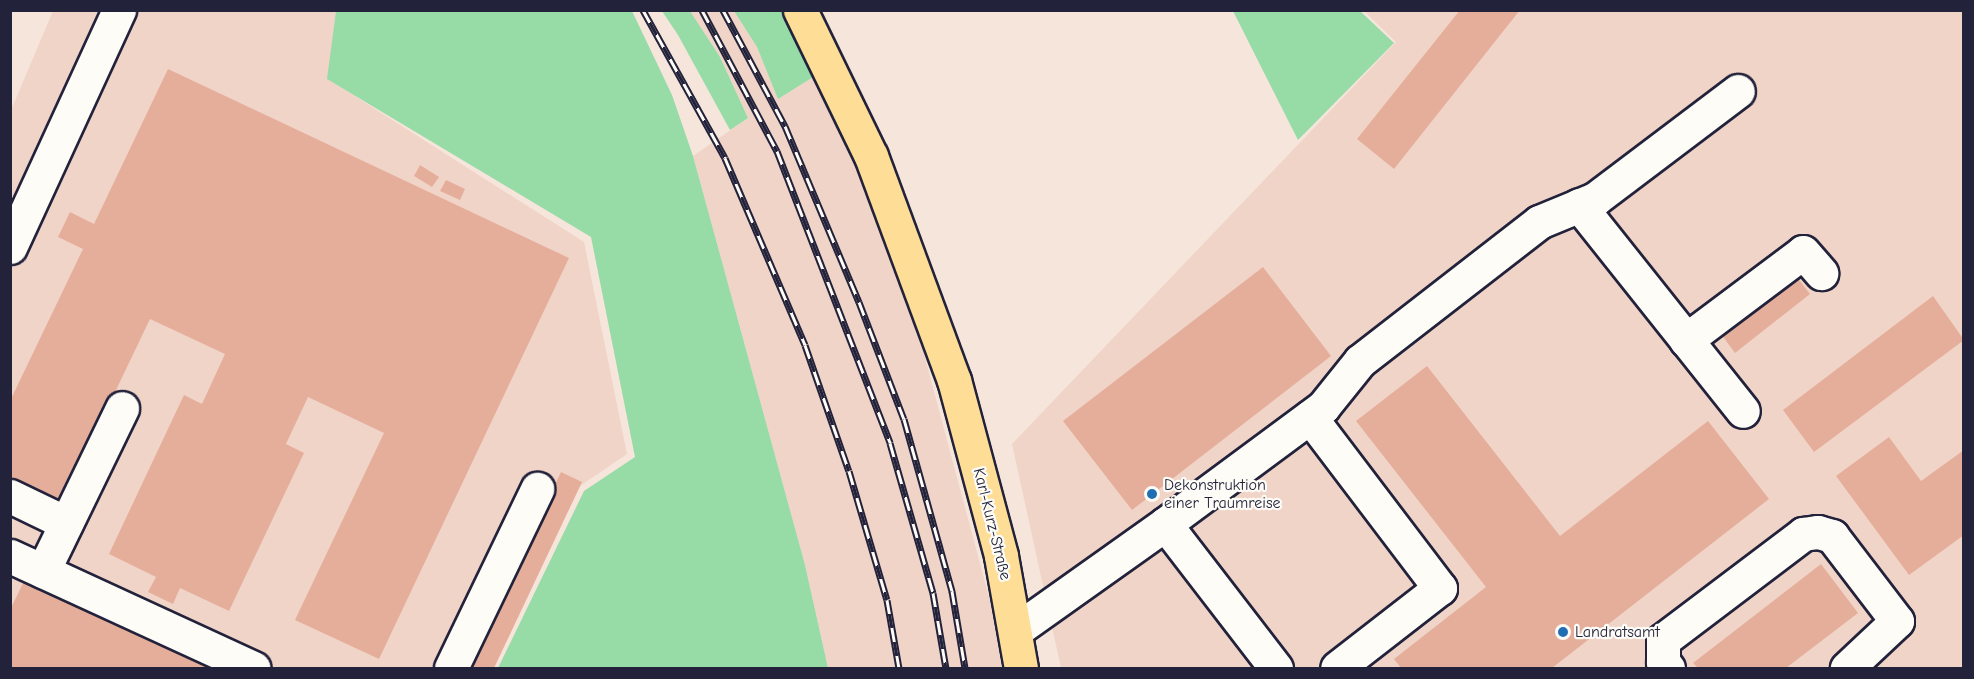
<!DOCTYPE html>
<html>
<head>
<meta charset="utf-8">
<style>
  body { margin:0 }
  #map { position:relative; width:1974px; height:679px; overflow:hidden; background:#f6e5db; font-family:"Comic Neue",sans-serif }
  div>[style] { position:absolute }
  [style*='--x'] { left:calc(var(--x)*1px); top:calc(var(--y)*1px); width:calc(var(--w)*1px); rotate:calc(var(--a)*1deg) }
  .built>* { inset:0; background:#f1d4c8 }
  .green>* { inset:0; background:#97dba7 }
  .building>* { inset:0; background:#e5ae9b }
  .roads { filter:drop-shadow(2px 0 #22223b) drop-shadow(-2px 0 #22223b) drop-shadow(0 2px #22223b) drop-shadow(0 -2px #22223b) }
  .minor>* { height:33px; margin:-16.5px; padding:0 16.5px; transform-origin:16.5px; border-radius:16.5px; background:#fdfcf7 }
  .major>* { height:33px; margin:-16.5px; padding:0 16.5px; transform-origin:16.5px; border-radius:16.5px; background:#fedd96 }
  .rail>* { height:7px; margin-top:-3.5px; transform-origin:0; background:repeating-linear-gradient(90deg,#fdfcf7 0 14px,#22223b 0 28px); box-sizing:border-box; border-block:2px solid #22223b }
  .dots>* { width:16px; height:16px; translate:-50% -50%; box-sizing:border-box; border:3px solid #fdfcf7; border-radius:50% }
  span { translate:-50% -50%; white-space:nowrap; text-align:center; line-height:1.15; -webkit-text-stroke:4.5px #fdfcf7; paint-order:stroke }
  .poi-label { font-size:16px; color:#22223b }
  .left { translate:0 -50%; text-align:left }
  .street-label { font-size:16px; color:#22223b }
  .frame { position:absolute; inset:0; border:12px solid #22223b; pointer-events:none }
</style>
</head>
<body>
<div id="map">
  <div class="built">
    <i style="clip-path:polygon(53px 11px,336px 11px,328px 79px,584px 242px,627px 454px,580px 486px,492px 668px,11px 668px,11px 110px)"></i>
    <i style="clip-path:polygon(690px 11px,734px 11px,757px 47px,778px 99px,818px 74px,857px 161px,924px 354px,989px 597px,1002px 668px,828px 668px,805px 565px,693px 156px,748px 118px,720px 57px)"></i>
    <i style="clip-path:polygon(1364px 11px,1963px 11px,1963px 668px,1061px 668px,1012px 444px,1396px 42px)"></i>
  </div>
  <div class="green">
    <i style="clip-path:polygon(336px 11px,632px 11px,672px 95px,693px 156px,805px 565px,828px 668px,498px 668px,584px 491px,635px 457px,591px 237px,327px 79px)"></i>
    <i style="clip-path:polygon(662px 11px,690px 11px,720px 57px,748px 118px,730px 130px,678px 35px)"></i>
    <i style="clip-path:polygon(734px 11px,781px 11px,818px 74px,778px 99px,757px 47px)"></i>
    <i style="clip-path:polygon(1233px 11px,1360px 11px,1394px 43px,1298px 140px)"></i>
  </div>
  <div class="building">
    <i style="clip-path:polygon(1460px 10px,1520px 10px,1394px 169px,1357px 139px)"></i>
    <i style="clip-path:polygon(168px 69px,569px 258px,379px 659px,295px 620px,384px 433px,308px 397px,286px 444px,304px 453px,229px 611px,180px 588px,173px 604px,148px 592px,156px 577px,109px 554px,184px 395px,202px 404px,225px 354px,150px 319px,60px 507px,10px 484px,10px 401px,83px 249px,58px 237px,70px 212px,94px 224px)"></i>
    <i style="clip-path:polygon(420px 165px,439px 177px,432px 187px,414px 176px)"></i>
    <i style="clip-path:polygon(446px 180px,465px 189px,460px 200px,440px 191px)"></i>
    <i style="clip-path:polygon(1263px 267px,1331px 356px,1132px 510px,1063px 421px)"></i>
    <i style="clip-path:polygon(1793px 272px,1810px 294px,1735px 353px,1718px 330px)"></i>
    <i style="clip-path:polygon(1933px 296px,1964px 340px,1814px 452px,1783px 410px)"></i>
    <i style="clip-path:polygon(1427px 366px,1560px 536px,1708px 421px,1769px 499px,1552px 668px,1401px 668px,1394px 659px,1486px 587px,1356px 421px)"></i>
    <i style="clip-path:polygon(1889px 437px,1921px 481px,1964px 450px,1964px 535px,1909px 575px,1836px 476px)"></i>
    <i style="clip-path:polygon(561px 472px,582px 482px,494px 668px,468px 668px)"></i>
    <i style="clip-path:polygon(1821px 564px,1858px 613px,1786px 668px,1698px 668px,1693px 663px)"></i>
    <i style="clip-path:polygon(27px 575px,226px 668px,10px 667px,10px 610px)"></i>
  </div>
  <div class="roads">
    <div class="minor">
      <i style="--x:1579;--y:205;--w:263;--a:51.5"></i>
      <i style="--x:10;--y:247;--w:261;--a:-65.3"></i>
      <i style="--x:1686;--y:340;--w:146;--a:-36.9"></i>
      <i style="--x:1803;--y:252;--w:28;--a:49"></i>
      <i style="--x:1310;--y:417;--w:215;--a:52.8"></i>
      <i style="--x:1440;--y:588;--w:130;--a:142.2"></i>
      <i style="--x:10;--y:496;--w:62;--a:25.7"></i>
      <i style="--x:1165;--y:524;--w:197;--a:-36.5"></i>
      <i style="--x:1323;--y:407;--w:59;--a:-51.2"></i>
      <i style="--x:1360;--y:361;--w:227;--a:-37.8"></i>
      <i style="--x:1539;--y:222;--w:61;--a:-22.3"></i>
      <i style="--x:1595;--y:199;--w:179;--a:-37.1"></i>
      <i style="--x:10;--y:556;--w:268;--a:24.7"></i>
      <i style="--x:43;--y:571;--w:181;--a:-64.1"></i>
      <i style="--x:1016;--y:630;--w:183;--a:-35.4"></i>
      <i style="--x:1165;--y:524;--w:182;--a:52.4"></i>
      <i style="--x:451;--y:668;--w:199;--a:-64.3"></i>
      <i style="--x:1668;--y:668;--w:8;--a:-130"></i>
      <i style="--x:1663;--y:662;--w:22;--a:-90"></i>
      <i style="--x:1663;--y:640;--w:176;--a:-37.1"></i>
      <i style="--x:1803;--y:534;--w:15;--a:-8"></i>
      <i style="--x:1818;--y:532;--w:15;--a:16"></i>
      <i style="--x:1832;--y:536;--w:107;--a:52.6"></i>
      <i style="--x:1897;--y:621;--w:69;--a:136.8"></i>
    </div>
    <div class="major">
      <i style="--x:800;--y:10;--w:162;--a:64.1"></i>
      <i style="--x:871;--y:156;--w:239;--a:69.7"></i>
      <i style="--x:954;--y:380;--w:182;--a:75"></i>
      <i style="--x:1001;--y:556;--w:114;--a:79.9"></i>
    </div>
  </div>
  <div class="rail">
    <i style="--x:643;--y:10;--w:169;--a:61"></i>
    <i style="--x:725;--y:158;--w:203;--a:66.8"></i>
    <i style="--x:805;--y:345;--w:133;--a:70.8"></i>
    <i style="--x:849;--y:471;--w:134;--a:73.6"></i>
    <i style="--x:887;--y:600;--w:69;--a:80"></i>
    <i style="--x:702;--y:10;--w:160;--a:62"></i>
    <i style="--x:777;--y:151;--w:313;--a:68.8"></i>
    <i style="--x:890;--y:443;--w:156;--a:74"></i>
    <i style="--x:933;--y:593;--w:76;--a:80.2"></i>
    <i style="--x:723;--y:10;--w:132;--a:61.9"></i>
    <i style="--x:785;--y:126;--w:191;--a:67.2"></i>
    <i style="--x:859;--y:302;--w:125;--a:69"></i>
    <i style="--x:904;--y:419;--w:179;--a:74.4"></i>
    <i style="--x:952;--y:591;--w:78;--a:80.4"></i>
  </div>
  <div class="dots">
    <i style="left:1152px;top:494px;background:#1f6fb2"></i>
    <i style="left:1563px;top:632px;background:#1f6fb2"></i>
  </div>
  <div class="poi-label">
    <span class="left" style="left:1164px;top:494px">Dekonstruktion<br>einer Traumreise</span>
    <span class="left" style="left:1575px;top:632px">Landratsamt</span>
  </div>
  <div class="street-label">
    <span style="left:992px;top:524px;rotate:76deg">Karl-Kurz-Straße</span>
  </div>
  <div class="frame"></div>
</div>
</body>
</html>
